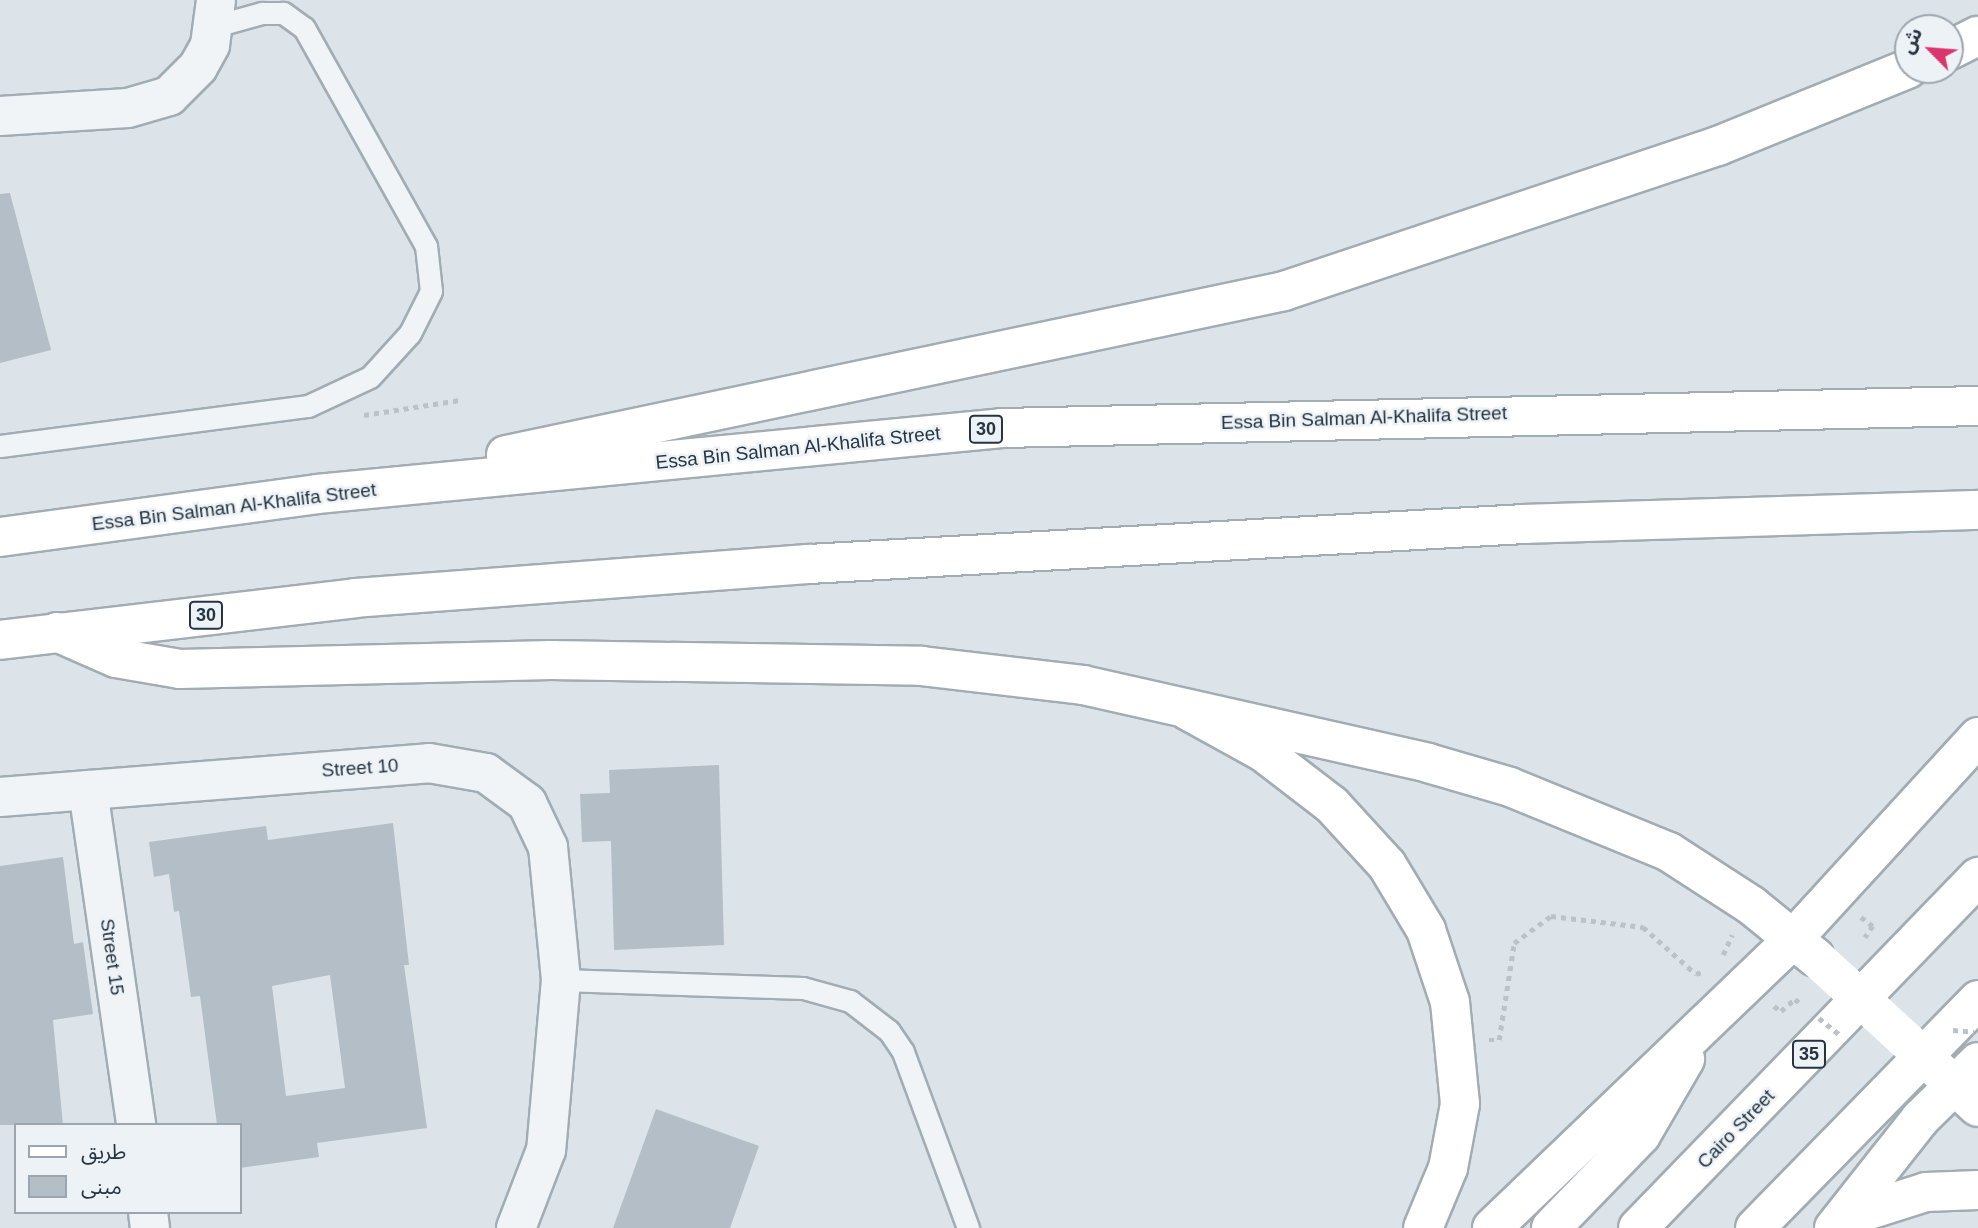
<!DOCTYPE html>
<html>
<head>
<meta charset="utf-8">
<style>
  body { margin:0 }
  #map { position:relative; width:1978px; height:1228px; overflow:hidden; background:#dde4e9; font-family:Arial,"Noto Sans Arabic",sans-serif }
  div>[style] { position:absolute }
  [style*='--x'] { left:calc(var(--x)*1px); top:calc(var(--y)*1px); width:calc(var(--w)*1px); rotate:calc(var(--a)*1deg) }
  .building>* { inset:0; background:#b4bec6 }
  .path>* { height:4.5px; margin-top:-2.25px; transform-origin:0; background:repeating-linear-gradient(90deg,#bbc2c8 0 5px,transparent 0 10px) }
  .roads { filter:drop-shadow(2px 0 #a2acb3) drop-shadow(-2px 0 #a2acb3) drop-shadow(0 2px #a2acb3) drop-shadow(0 -2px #a2acb3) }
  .lane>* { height:21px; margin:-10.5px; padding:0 10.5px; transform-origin:10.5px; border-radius:10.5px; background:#f0f4f7 }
  .street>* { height:38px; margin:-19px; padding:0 19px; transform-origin:19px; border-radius:19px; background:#f0f4f7 }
  .secondary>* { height:38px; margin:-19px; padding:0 19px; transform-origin:19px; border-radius:19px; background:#fff }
  .primary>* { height:38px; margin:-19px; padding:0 19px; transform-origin:19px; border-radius:19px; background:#fff }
  .highway>* { height:38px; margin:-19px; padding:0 19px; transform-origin:19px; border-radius:19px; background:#fff }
  .path-bridge>* { height:4.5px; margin-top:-2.25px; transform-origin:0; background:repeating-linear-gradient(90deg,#bbc2c8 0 5px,transparent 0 10px) }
  .secondary-bridge>* { height:38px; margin:-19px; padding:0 19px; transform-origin:19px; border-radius:19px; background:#fff }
  span { translate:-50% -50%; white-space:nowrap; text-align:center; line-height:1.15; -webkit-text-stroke:5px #edf2f6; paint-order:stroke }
  .shield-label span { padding:2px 5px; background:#edf2f6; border:2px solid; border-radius:5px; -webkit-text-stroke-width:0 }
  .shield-label { font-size:18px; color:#253441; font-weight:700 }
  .street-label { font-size:19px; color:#253441 }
  .legend { position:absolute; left:14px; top:1123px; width:228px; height:91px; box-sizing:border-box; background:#edf2f6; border:2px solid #9da6ae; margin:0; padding:9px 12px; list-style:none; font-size:21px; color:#253441 }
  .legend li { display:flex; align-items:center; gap:14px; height:35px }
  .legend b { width:35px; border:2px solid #9da6ae }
  .north { position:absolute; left:1894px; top:14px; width:70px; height:70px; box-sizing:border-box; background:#edf2f6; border:2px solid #9da6ae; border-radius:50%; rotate:295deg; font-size:19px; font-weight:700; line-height:28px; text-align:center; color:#253441 }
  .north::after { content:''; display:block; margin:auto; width:24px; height:32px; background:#db356e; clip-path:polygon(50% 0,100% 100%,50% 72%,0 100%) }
</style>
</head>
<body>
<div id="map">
  <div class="building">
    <i style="clip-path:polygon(10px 193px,51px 350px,0 363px,0 194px)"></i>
    <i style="clip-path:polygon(719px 765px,724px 945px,614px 950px,611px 841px,582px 842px,580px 794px,610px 793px,609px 770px)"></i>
    <i style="clip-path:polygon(evenodd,393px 823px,409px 965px,404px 965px,427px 1128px,317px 1143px,319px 1157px,240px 1168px,240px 1125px,217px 1125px,200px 996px,191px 997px,179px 911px,174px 912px,169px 874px,154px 877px,149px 842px,266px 826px,268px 840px,393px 823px,330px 975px,345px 1088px,286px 1096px,272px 986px,330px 975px)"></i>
    <i style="clip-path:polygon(63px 857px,74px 944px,83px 942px,93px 1014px,53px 1020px,63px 1125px,0 1125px,0 866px)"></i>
    <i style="clip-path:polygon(656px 1109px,759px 1146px,730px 1228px,613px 1228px)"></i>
  </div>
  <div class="path">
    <i style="--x:364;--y:415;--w:97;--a:-8.9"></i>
    <i style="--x:1861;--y:917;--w:15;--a:37"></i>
    <i style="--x:1873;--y:926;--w:14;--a:124"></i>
    <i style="--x:1723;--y:955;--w:22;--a:-66"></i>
    <i style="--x:1774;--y:1006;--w:9;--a:36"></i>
    <i style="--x:1781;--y:1011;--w:18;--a:-41"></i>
    <i style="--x:1795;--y:999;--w:9;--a:41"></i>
    <i style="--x:1489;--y:1040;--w:10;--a:0"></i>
    <i style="--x:1499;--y:1040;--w:98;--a:-81.2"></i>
    <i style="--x:1514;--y:943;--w:46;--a:-36.1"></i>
    <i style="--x:1551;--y:916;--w:93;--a:6.8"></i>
    <i style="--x:1643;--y:927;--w:71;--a:41.6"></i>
    <i style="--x:1696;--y:974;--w:6;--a:-18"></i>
  </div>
  <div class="roads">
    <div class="lane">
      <i style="--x:0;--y:446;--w:311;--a:-7.4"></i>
      <i style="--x:308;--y:406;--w:68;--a:-25.1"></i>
      <i style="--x:370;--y:377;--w:59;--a:-47.7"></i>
      <i style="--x:410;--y:333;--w:47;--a:-63.4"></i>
      <i style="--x:431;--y:291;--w:45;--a:-96.3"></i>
      <i style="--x:426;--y:246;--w:250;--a:-119.2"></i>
      <i style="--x:304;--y:28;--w:26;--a:-144"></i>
      <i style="--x:283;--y:13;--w:21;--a:180"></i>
      <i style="--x:262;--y:13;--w:49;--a:164.5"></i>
      <i style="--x:561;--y:980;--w:242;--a:1.9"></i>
      <i style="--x:803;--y:988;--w:49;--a:15.5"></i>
      <i style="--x:850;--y:1001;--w:49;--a:37.6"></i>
      <i style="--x:889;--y:1031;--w:25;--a:56"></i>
      <i style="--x:903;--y:1052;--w:188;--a:69.7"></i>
    </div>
    <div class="street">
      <i style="--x:0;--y:116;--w:128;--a:-3.6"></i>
      <i style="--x:128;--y:108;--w:43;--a:-16.3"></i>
      <i style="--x:169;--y:96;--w:41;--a:-45"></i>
      <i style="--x:198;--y:67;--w:25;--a:-61"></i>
      <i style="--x:210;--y:45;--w:45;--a:-82.4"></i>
      <i style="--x:88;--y:790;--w:338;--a:81.8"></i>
      <i style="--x:0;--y:797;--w:430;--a:-4.5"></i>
      <i style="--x:429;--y:763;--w:58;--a:10"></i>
      <i style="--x:486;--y:773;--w:51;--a:36.2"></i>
      <i style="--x:527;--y:803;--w:49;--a:64.5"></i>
      <i style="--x:548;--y:847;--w:134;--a:84.4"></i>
      <i style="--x:561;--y:980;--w:171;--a:95"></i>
      <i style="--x:546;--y:1150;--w:84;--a:111"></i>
      <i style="--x:148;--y:1212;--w:16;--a:83"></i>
    </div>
    <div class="secondary">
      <i style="--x:57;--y:632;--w:64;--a:23.8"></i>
      <i style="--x:116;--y:658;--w:65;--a:9.8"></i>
      <i style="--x:180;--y:669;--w:371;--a:-1.4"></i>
      <i style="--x:551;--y:660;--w:371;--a:0.9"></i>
      <i style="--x:922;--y:666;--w:162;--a:6.7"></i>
      <i style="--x:1083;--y:685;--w:354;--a:12.7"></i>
      <i style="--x:1428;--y:763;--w:85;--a:16.3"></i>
      <i style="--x:1510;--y:787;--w:172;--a:22.2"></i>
      <i style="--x:1669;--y:852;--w:98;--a:32.9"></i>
      <i style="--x:1751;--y:905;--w:82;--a:39.1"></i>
      <i style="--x:1936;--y:1068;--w:57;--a:42.9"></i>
    </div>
    <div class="primary">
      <i style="--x:1187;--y:710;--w:87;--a:28.9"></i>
      <i style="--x:1263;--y:752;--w:87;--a:37.5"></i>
      <i style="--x:1332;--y:805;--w:81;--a:47.5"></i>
      <i style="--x:1387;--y:865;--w:76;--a:59"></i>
      <i style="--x:1426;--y:930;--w:76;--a:71.6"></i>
      <i style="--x:1450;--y:1002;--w:102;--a:84.4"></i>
      <i style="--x:1460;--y:1104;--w:65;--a:100.6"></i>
      <i style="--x:1448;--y:1168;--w:65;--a:112.6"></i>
      <i style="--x:1844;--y:1218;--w:86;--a:-17.6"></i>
      <i style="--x:1926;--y:1192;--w:52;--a:-2.2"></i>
      <i style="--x:1492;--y:1228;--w:417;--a:-43.8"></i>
      <i style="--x:1793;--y:939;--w:274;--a:-47.5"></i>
      <i style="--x:1551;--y:1228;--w:129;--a:-45.9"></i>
      <i style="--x:1641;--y:1135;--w:88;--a:-59.9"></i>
      <i style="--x:1638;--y:1228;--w:489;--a:-45.9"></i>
      <i style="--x:1755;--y:1228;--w:319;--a:-45.6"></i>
      <i style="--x:1834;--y:1228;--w:139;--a:-51.7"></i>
      <i style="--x:1920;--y:1119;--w:81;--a:-44.5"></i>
    </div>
    <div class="highway">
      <i style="--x:1950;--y:50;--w:31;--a:-27"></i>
      <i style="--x:506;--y:455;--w:795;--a:-11.9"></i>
      <i style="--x:1284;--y:291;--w:458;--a:-18.5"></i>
      <i style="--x:1718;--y:146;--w:205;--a:-22.1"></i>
      <i style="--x:0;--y:537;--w:320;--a:-7.7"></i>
      <i style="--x:317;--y:494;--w:688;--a:-5.5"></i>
      <i style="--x:1002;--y:428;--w:976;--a:-1.29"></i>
      <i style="--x:0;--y:640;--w:357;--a:-6.7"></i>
      <i style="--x:355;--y:598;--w:455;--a:-4.3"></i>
      <i style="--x:809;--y:564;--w:717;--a:-3.2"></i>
      <i style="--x:1525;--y:524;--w:453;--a:-1.8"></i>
    </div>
  </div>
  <div class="path-bridge">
    <i style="--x:1819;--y:1018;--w:28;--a:39"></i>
    <i style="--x:1953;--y:1030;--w:21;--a:5"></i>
  </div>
  <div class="secondary-bridge">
    <i style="--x:1815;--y:957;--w:164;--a:42.5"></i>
  </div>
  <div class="shield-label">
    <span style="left:986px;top:429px">30</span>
    <span style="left:206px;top:615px">30</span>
    <span style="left:1809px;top:1054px">35</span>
  </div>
  <div class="street-label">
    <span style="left:1364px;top:418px;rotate:-2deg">Essa Bin Salman Al-Khalifa Street</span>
    <span style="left:798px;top:448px;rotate:-6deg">Essa Bin Salman Al-Khalifa Street</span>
    <span style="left:234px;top:507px;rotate:-7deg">Essa Bin Salman Al-Khalifa Street</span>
    <span style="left:360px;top:768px;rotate:-4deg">Street 10</span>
    <span style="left:112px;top:957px;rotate:82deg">Street 15</span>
    <span style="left:1736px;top:1129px;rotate:-46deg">Cairo Street</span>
  </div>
  <ul class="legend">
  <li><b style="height:9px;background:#fff"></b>طريق</li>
  <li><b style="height:19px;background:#b4bec6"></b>مبنى</li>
  </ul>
  <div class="north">ش</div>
</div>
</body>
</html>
